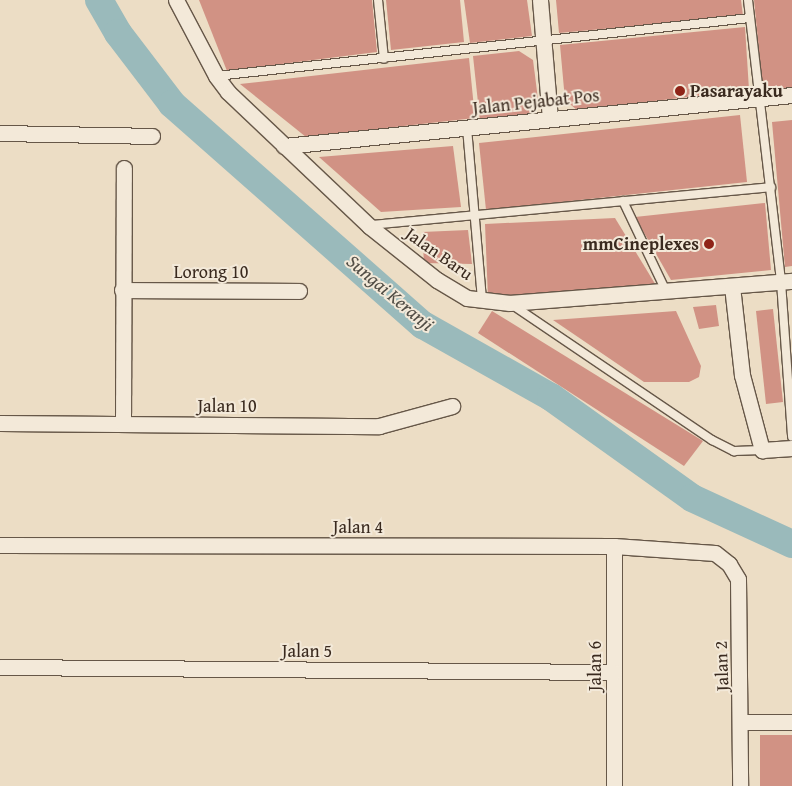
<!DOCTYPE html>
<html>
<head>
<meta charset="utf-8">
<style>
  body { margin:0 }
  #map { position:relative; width:792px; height:786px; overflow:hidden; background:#ecddc5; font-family:"Gentium Book Plus",serif }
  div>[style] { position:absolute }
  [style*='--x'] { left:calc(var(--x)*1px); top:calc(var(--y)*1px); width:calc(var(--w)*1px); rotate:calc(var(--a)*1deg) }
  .river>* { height:28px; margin:-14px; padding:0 14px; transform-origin:14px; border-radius:14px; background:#9ababb }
  .building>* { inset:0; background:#d19284 }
  .roads { filter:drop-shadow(1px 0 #665748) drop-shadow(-1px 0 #665748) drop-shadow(0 1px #665748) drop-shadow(0 -1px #665748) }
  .lane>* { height:8px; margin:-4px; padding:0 4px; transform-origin:4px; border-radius:4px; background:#f3e9d9 }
  .street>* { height:15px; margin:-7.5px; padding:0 7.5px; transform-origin:7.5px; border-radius:7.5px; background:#f3e9d9 }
  .dots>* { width:14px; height:14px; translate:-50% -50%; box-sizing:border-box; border:2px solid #f3e9d9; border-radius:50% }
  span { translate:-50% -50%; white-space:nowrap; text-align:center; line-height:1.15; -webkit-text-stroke:4px #f3e9d9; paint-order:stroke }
  .poi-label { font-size:18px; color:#3a2a1f; font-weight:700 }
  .left { translate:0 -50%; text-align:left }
  .right { translate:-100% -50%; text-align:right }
  .street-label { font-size:18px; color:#3a2a1f }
  .water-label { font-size:19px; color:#524e46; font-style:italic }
</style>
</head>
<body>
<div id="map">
  <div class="river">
    <i style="--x:99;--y:0;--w:38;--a:60"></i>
    <i style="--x:118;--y:33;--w:89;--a:52.7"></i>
    <i style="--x:172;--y:104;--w:334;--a:41.4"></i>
    <i style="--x:423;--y:325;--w:147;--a:29.4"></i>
    <i style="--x:551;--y:397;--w:173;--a:35.6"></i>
    <i style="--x:692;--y:498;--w:110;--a:24.7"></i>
  </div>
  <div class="building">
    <i style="clip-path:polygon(199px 0,372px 0,377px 52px,227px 71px)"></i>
    <i style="clip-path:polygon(386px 0,460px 0,464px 42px,391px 50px)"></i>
    <i style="clip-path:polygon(464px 0,527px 0,532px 36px,470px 43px)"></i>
    <i style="clip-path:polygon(556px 0,741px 0,743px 16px,559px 33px)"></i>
    <i style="clip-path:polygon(754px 0,792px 0,792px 88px,763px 91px)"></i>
    <i style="clip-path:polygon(745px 27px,749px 90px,577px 110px,565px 100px,560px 45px)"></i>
    <i style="clip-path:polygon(519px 51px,533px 60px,539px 107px,531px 115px,480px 121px,473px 56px)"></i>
    <i style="clip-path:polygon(469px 58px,475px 118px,306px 137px,240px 84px)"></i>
    <i style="clip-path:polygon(740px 115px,747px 182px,486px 210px,479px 143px)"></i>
    <i style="clip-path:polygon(792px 120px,792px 266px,785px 267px,772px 122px)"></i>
    <i style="clip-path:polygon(453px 146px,461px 207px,381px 212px,319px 157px)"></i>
    <i style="clip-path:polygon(765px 203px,771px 270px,671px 280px,635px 217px)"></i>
    <i style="clip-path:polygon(615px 218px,657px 287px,488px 298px,485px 224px)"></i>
    <i style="clip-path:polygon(468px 230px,472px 264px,424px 263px,422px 232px)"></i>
    <i style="clip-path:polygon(716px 305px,719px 326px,699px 329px,693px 307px)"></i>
    <i style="clip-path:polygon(773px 309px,783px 402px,766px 404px,756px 311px)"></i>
    <i style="clip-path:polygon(492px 311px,703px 441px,684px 466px,478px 333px)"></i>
    <i style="clip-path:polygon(676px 311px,701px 366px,699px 377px,689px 382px,644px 382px,553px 320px)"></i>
    <i style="clip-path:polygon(760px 735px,792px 735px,792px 786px,760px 786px)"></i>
  </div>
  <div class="roads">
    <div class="lane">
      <i style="--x:378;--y:0;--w:59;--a:84.2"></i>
      <i style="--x:748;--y:0;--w:284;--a:83.3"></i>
      <i style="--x:781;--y:282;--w:155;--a:85.9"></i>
      <i style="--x:216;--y:76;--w:537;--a:-6.2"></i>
      <i style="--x:467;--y:128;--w:174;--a:85"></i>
      <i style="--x:623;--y:201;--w:100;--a:64.5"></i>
      <i style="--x:371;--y:225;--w:402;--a:-5.4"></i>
      <i style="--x:511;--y:304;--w:243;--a:34.1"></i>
      <i style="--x:712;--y:440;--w:25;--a:27"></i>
      <i style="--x:734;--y:451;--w:28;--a:-2"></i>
    </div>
    <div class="street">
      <i style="--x:176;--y:0;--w:86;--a:62.2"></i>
      <i style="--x:216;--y:76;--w:20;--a:53"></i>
      <i style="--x:228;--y:92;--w:195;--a:43.5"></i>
      <i style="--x:369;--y:226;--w:87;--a:38.5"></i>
      <i style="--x:437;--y:280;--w:35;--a:31"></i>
      <i style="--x:467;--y:298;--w:43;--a:6.6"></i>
      <i style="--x:510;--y:303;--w:283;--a:-4.5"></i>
      <i style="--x:540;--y:0;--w:119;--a:85.2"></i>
      <i style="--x:0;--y:133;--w:152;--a:1.1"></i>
      <i style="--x:284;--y:146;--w:511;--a:-5.73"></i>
      <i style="--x:732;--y:286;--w:90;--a:83.6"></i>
      <i style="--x:742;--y:375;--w:78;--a:75.1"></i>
      <i style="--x:762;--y:450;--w:30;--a:-4"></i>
      <i style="--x:122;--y:290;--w:177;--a:0.3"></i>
      <i style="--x:0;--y:423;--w:379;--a:0.5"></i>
      <i style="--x:379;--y:426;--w:76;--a:-15.3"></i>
      <i style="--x:123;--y:424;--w:256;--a:-89.8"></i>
      <i style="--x:0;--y:545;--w:614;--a:0.09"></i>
      <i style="--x:614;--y:546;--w:101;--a:4"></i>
      <i style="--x:715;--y:553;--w:18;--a:38"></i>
      <i style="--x:729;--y:564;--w:17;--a:59"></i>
      <i style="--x:738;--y:579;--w:207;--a:89.4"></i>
      <i style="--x:614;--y:546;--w:240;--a:90"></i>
      <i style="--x:0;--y:667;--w:614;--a:0.47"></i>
      <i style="--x:742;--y:722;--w:50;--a:0"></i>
    </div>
  </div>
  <div class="dots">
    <i style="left:680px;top:91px;background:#8f2418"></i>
    <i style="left:709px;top:244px;background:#8f2418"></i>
  </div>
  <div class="poi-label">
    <span class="left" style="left:690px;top:91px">Pasarayaku</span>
    <span class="right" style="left:699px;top:244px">mmCineplexes</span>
  </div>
  <div class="street-label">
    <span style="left:536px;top:102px;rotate:-6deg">Jalan Pejabat Pos</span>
    <span style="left:439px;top:254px;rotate:35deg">Jalan Baru</span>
    <span style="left:211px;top:272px">Lorong 10</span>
    <span style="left:227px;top:406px">Jalan 10</span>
    <span style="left:358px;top:527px">Jalan 4</span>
    <span style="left:307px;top:651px">Jalan 5</span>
    <span style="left:595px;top:666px;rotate:-90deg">Jalan 6</span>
    <span style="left:722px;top:666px;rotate:-92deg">Jalan 2</span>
  </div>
  <div class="water-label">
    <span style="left:390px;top:293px;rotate:40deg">Sungai Keranji</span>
  </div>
</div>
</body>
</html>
